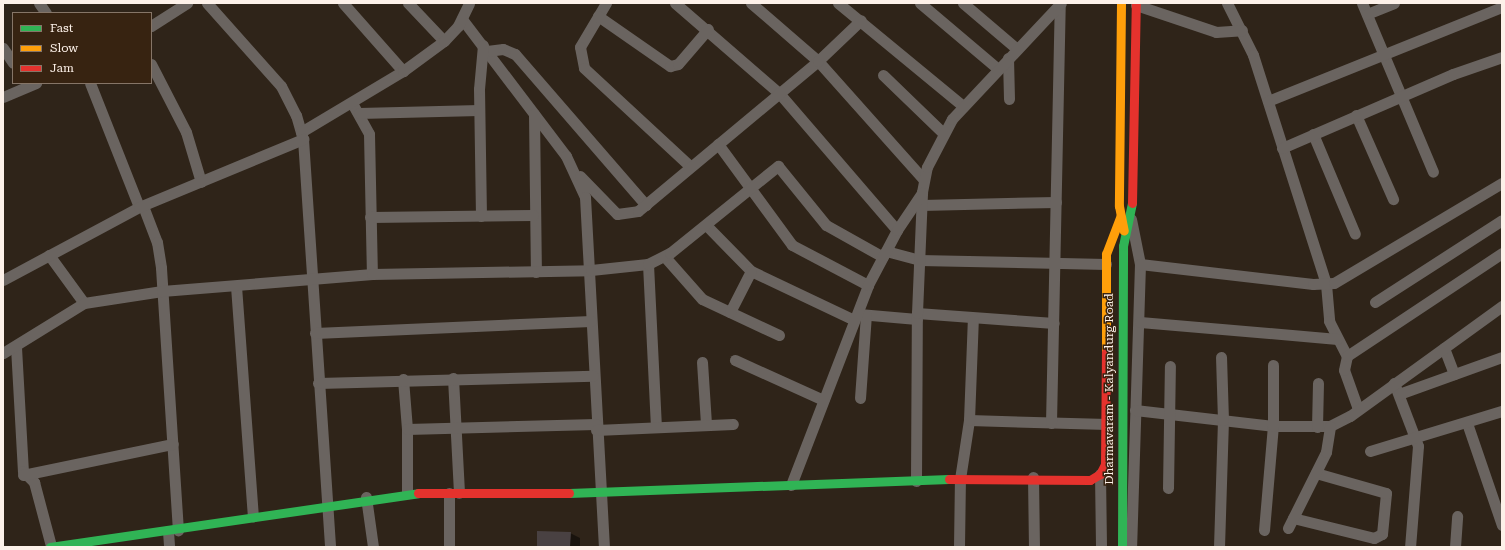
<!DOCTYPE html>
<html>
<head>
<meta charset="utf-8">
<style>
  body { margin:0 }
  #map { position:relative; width:1505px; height:550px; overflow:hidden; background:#2f2419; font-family:"Roboto Serif",serif }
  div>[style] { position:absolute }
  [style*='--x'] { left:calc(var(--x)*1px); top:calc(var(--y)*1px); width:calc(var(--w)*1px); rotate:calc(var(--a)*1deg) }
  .shadow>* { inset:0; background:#0007 }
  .building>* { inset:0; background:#494142 }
  .street>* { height:11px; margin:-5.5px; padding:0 5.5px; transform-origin:5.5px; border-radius:5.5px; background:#6a6460 }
  .fast>* { height:9px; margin:-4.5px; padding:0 4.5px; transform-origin:4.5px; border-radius:4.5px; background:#30b455 }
  .slow>* { height:9px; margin:-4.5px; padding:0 4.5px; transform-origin:4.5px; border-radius:4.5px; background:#ff9f0a }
  .jam>* { height:9px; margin:-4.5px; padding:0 4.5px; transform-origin:4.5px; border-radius:4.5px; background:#e5322d }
  span { translate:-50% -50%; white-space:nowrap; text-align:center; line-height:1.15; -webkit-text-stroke:3px #372311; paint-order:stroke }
  .street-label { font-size:12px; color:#fdf1e9 }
  .frame { position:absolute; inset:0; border:4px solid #fdf1e9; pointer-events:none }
  .legend { position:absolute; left:12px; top:12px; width:140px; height:72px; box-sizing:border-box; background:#372311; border:1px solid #867567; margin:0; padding:5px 7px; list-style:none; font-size:12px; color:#fdf1e9 }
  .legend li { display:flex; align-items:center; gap:8px; height:20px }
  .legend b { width:20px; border:1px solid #867567 }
</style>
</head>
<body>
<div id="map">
  <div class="shadow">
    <i style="clip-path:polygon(570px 533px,580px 538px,580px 547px,538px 547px)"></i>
  </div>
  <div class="building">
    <i style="clip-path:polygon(537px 531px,571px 532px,570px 547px,537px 547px)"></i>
  </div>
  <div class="street">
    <i style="--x:39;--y:3;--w:12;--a:55"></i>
    <i style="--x:207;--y:3;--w:111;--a:48.3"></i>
    <i style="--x:281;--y:86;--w:33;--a:63"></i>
    <i style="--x:296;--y:115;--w:25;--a:74"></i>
    <i style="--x:303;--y:139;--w:409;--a:86.2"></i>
    <i style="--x:343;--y:3;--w:91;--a:48.6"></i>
    <i style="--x:408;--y:3;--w:52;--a:46.5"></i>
    <i style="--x:606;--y:3;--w:51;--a:120.6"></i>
    <i style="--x:580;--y:47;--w:21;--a:79"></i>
    <i style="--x:584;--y:68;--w:144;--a:42.8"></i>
    <i style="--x:675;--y:3;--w:138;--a:40.9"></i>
    <i style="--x:779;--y:93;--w:181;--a:49.3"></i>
    <i style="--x:751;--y:3;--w:89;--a:40.9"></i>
    <i style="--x:818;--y:61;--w:159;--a:48.3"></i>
    <i style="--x:838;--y:3;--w:162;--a:39.5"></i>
    <i style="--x:920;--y:3;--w:102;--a:40.2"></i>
    <i style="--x:963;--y:3;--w:71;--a:40.4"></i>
    <i style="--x:1227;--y:3;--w:58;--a:63.4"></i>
    <i style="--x:1253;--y:55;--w:240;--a:72.3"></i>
    <i style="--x:1326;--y:284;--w:37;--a:85"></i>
    <i style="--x:1329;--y:321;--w:39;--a:63"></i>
    <i style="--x:1362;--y:3;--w:183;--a:67.2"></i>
    <i style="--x:1136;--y:5;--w:84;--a:18.6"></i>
    <i style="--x:1216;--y:32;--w:26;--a:-4"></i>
    <i style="--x:1367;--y:14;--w:29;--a:-22"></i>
    <i style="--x:598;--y:16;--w:88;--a:34.8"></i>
    <i style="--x:670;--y:66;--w:8;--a:-14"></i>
    <i style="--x:678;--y:64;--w:46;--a:-49.4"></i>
    <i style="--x:462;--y:19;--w:172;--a:52.8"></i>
    <i style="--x:566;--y:156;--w:45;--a:65.1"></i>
    <i style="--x:585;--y:197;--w:351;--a:86.9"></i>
    <i style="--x:151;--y:26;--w:43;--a:-32.6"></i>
    <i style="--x:3;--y:48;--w:18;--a:56"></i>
    <i style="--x:487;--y:51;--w:16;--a:-7"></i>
    <i style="--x:503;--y:49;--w:13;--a:23"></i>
    <i style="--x:515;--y:54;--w:200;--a:49.1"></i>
    <i style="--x:1008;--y:58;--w:41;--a:88.6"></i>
    <i style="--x:151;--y:64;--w:76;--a:62.8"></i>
    <i style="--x:186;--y:132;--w:52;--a:73.3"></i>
    <i style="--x:883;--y:75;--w:82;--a:44"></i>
    <i style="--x:90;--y:83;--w:133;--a:68.4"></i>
    <i style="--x:3;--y:97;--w:36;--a:-23"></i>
    <i style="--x:1268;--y:101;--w:252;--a:-21.9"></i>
    <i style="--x:352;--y:103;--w:35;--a:61"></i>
    <i style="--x:369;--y:134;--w:140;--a:88.8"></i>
    <i style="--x:359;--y:113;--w:120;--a:-1.4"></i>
    <i style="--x:534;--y:114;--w:158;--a:89.3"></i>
    <i style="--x:1356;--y:115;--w:92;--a:66.2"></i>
    <i style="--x:301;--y:132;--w:119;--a:-30.9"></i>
    <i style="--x:403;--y:71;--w:51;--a:-36.2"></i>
    <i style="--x:444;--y:41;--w:21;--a:-47"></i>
    <i style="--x:458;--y:26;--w:25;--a:-64"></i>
    <i style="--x:1313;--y:134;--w:108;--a:67.2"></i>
    <i style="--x:718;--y:144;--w:125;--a:53.8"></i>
    <i style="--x:792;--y:245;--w:86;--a:27.8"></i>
    <i style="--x:1282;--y:148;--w:186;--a:-23.4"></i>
    <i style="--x:1453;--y:74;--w:52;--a:-19.1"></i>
    <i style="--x:580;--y:176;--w:53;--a:45.8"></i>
    <i style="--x:617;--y:214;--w:21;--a:-8"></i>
    <i style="--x:638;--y:211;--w:234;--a:-39.8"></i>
    <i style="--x:818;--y:61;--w:59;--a:-43.6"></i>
    <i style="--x:921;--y:205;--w:135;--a:-1.3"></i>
    <i style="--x:143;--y:206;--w:39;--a:69"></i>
    <i style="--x:157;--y:242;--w:26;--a:81"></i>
    <i style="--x:161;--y:268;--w:263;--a:86.3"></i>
    <i style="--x:481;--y:216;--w:127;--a:-90.9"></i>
    <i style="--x:479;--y:89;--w:44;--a:-84.8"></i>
    <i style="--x:370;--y:217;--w:163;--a:-0.7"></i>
    <i style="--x:1131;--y:219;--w:46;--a:78.7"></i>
    <i style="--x:1140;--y:264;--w:283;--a:91.8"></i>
    <i style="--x:706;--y:225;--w:64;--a:45.6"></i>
    <i style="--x:751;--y:271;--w:114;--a:25.4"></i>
    <i style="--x:886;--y:251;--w:34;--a:15"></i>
    <i style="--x:919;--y:260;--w:187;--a:1.2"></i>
    <i style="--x:49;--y:255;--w:59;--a:53.9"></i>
    <i style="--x:665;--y:257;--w:56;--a:48.6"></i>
    <i style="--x:702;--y:299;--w:85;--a:25.1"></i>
    <i style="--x:648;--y:264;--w:163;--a:87.2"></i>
    <i style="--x:1140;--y:264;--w:174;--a:6.6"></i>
    <i style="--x:1313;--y:284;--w:21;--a:-3"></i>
    <i style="--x:1334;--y:283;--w:196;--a:-30.8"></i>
    <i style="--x:3;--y:280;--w:154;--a:-28.2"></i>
    <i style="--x:139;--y:207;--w:178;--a:-22.5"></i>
    <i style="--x:236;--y:286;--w:231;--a:85.8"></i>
    <i style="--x:1375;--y:302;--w:151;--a:-32.8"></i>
    <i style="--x:730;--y:312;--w:46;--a:-62.9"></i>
    <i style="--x:917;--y:313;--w:137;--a:4.2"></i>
    <i style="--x:859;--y:314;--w:58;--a:4.9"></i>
    <i style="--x:1140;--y:322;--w:198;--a:4.9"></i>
    <i style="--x:315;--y:333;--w:276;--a:-2.5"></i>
    <i style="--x:16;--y:347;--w:124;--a:86.8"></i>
    <i style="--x:23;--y:471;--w:16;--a:45"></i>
    <i style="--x:34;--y:482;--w:66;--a:75.1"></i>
    <i style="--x:1444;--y:348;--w:28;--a:69"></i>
    <i style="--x:3;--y:353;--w:95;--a:-31.7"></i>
    <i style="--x:84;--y:303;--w:79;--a:-8.7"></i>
    <i style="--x:162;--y:291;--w:211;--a:-4.6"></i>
    <i style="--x:372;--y:274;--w:219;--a:-1"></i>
    <i style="--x:591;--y:270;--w:57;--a:-6"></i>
    <i style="--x:648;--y:264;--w:25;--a:-27"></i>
    <i style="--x:670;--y:253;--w:139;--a:-38.9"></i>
    <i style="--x:778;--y:166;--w:76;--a:50.9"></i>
    <i style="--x:826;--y:225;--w:65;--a:29.3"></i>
    <i style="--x:735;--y:360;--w:97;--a:24.4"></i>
    <i style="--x:702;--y:362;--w:62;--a:86.3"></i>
    <i style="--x:453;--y:378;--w:115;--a:87"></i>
    <i style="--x:403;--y:379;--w:50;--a:85.4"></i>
    <i style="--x:407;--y:429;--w:64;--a:90"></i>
    <i style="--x:318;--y:383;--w:275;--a:-1.5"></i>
    <i style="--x:1394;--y:383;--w:67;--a:69.1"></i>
    <i style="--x:1418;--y:446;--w:101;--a:94.5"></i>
    <i style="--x:1399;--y:394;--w:109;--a:-19.8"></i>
    <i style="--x:860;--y:398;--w:83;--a:-85.9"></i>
    <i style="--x:1358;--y:409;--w:41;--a:-109.7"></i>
    <i style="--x:1344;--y:370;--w:14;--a:-78"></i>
    <i style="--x:1347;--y:356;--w:186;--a:-33.6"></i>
    <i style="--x:1135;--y:410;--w:139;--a:6.6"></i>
    <i style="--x:1273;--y:426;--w:57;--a:0"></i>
    <i style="--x:1330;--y:426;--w:22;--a:-27"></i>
    <i style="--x:1350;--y:416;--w:188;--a:-35.9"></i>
    <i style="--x:969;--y:420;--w:138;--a:1.7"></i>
    <i style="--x:1051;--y:423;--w:420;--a:-88.8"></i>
    <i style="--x:1467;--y:423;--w:108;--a:71.1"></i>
    <i style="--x:1317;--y:427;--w:44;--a:-88.7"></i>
    <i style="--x:407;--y:429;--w:189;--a:-1.5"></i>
    <i style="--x:596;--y:430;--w:137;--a:-2.5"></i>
    <i style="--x:1370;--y:451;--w:138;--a:-16.9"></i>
    <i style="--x:1100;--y:474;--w:73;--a:89.2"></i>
    <i style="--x:23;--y:475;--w:153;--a:-11.7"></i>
    <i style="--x:1033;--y:477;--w:70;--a:89.2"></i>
    <i style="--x:916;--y:481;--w:168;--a:-89.7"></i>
    <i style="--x:917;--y:313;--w:121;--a:-87.6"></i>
    <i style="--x:922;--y:192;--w:25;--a:-79"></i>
    <i style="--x:927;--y:167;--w:54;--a:-62.5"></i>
    <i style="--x:952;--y:119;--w:159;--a:-46.8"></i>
    <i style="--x:791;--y:485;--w:214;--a:-68.9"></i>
    <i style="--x:868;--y:285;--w:62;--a:-62.2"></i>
    <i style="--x:897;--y:230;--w:45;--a:-56"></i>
    <i style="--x:1168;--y:488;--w:122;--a:-89.1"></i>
    <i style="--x:449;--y:493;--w:54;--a:90"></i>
    <i style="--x:366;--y:497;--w:50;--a:82"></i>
    <i style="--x:1293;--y:518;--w:83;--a:13.9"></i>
    <i style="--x:1374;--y:538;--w:9;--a:-27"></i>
    <i style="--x:1382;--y:534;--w:41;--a:-84.4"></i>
    <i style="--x:1386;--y:493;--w:73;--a:-164.1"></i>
    <i style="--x:1288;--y:528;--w:85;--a:-63.4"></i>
    <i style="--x:1326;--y:452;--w:26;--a:-81"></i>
    <i style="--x:1264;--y:530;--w:104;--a:-85.1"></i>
    <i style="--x:1273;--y:426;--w:61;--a:-90"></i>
    <i style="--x:168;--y:531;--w:16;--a:86"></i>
    <i style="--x:959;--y:547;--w:68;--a:-89.2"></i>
    <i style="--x:960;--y:479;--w:60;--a:-81.3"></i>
    <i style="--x:969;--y:420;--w:102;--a:-87.8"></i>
    <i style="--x:1219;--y:547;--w:127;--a:-88.2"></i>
    <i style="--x:1223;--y:420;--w:63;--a:-91.8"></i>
    <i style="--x:1455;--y:547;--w:31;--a:-86"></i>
  </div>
  <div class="fast">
    <i style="--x:569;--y:493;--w:380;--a:-2.1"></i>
    <i style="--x:50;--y:547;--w:372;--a:-8.3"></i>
    <i style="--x:1122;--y:547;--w:301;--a:-89.8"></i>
    <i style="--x:1123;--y:246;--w:44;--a:-78.2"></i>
  </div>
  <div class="slow">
    <i style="--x:1121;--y:3;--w:203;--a:90.6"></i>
    <i style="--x:1119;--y:206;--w:25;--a:79"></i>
    <i style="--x:1106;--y:352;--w:98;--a:-90"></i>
    <i style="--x:1106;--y:254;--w:40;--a:-69"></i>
  </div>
  <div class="jam">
    <i style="--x:1132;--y:203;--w:200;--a:-88.9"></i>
    <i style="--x:949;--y:479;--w:141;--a:0.4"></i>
    <i style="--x:1090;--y:480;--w:12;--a:-31"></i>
    <i style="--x:1100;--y:474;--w:11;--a:-63"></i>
    <i style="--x:1105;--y:464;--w:112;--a:-89.5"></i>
    <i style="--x:418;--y:493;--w:151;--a:0"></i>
  </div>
  <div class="street-label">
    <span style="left:1110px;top:389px;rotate:-90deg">Dharmavaram - Kalyandurg Road</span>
  </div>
  <div class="frame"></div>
  <ul class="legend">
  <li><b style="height:5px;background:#30b455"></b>Fast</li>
  <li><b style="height:5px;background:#ff9f0a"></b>Slow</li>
  <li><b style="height:5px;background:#e5322d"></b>Jam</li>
  </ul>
</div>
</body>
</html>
